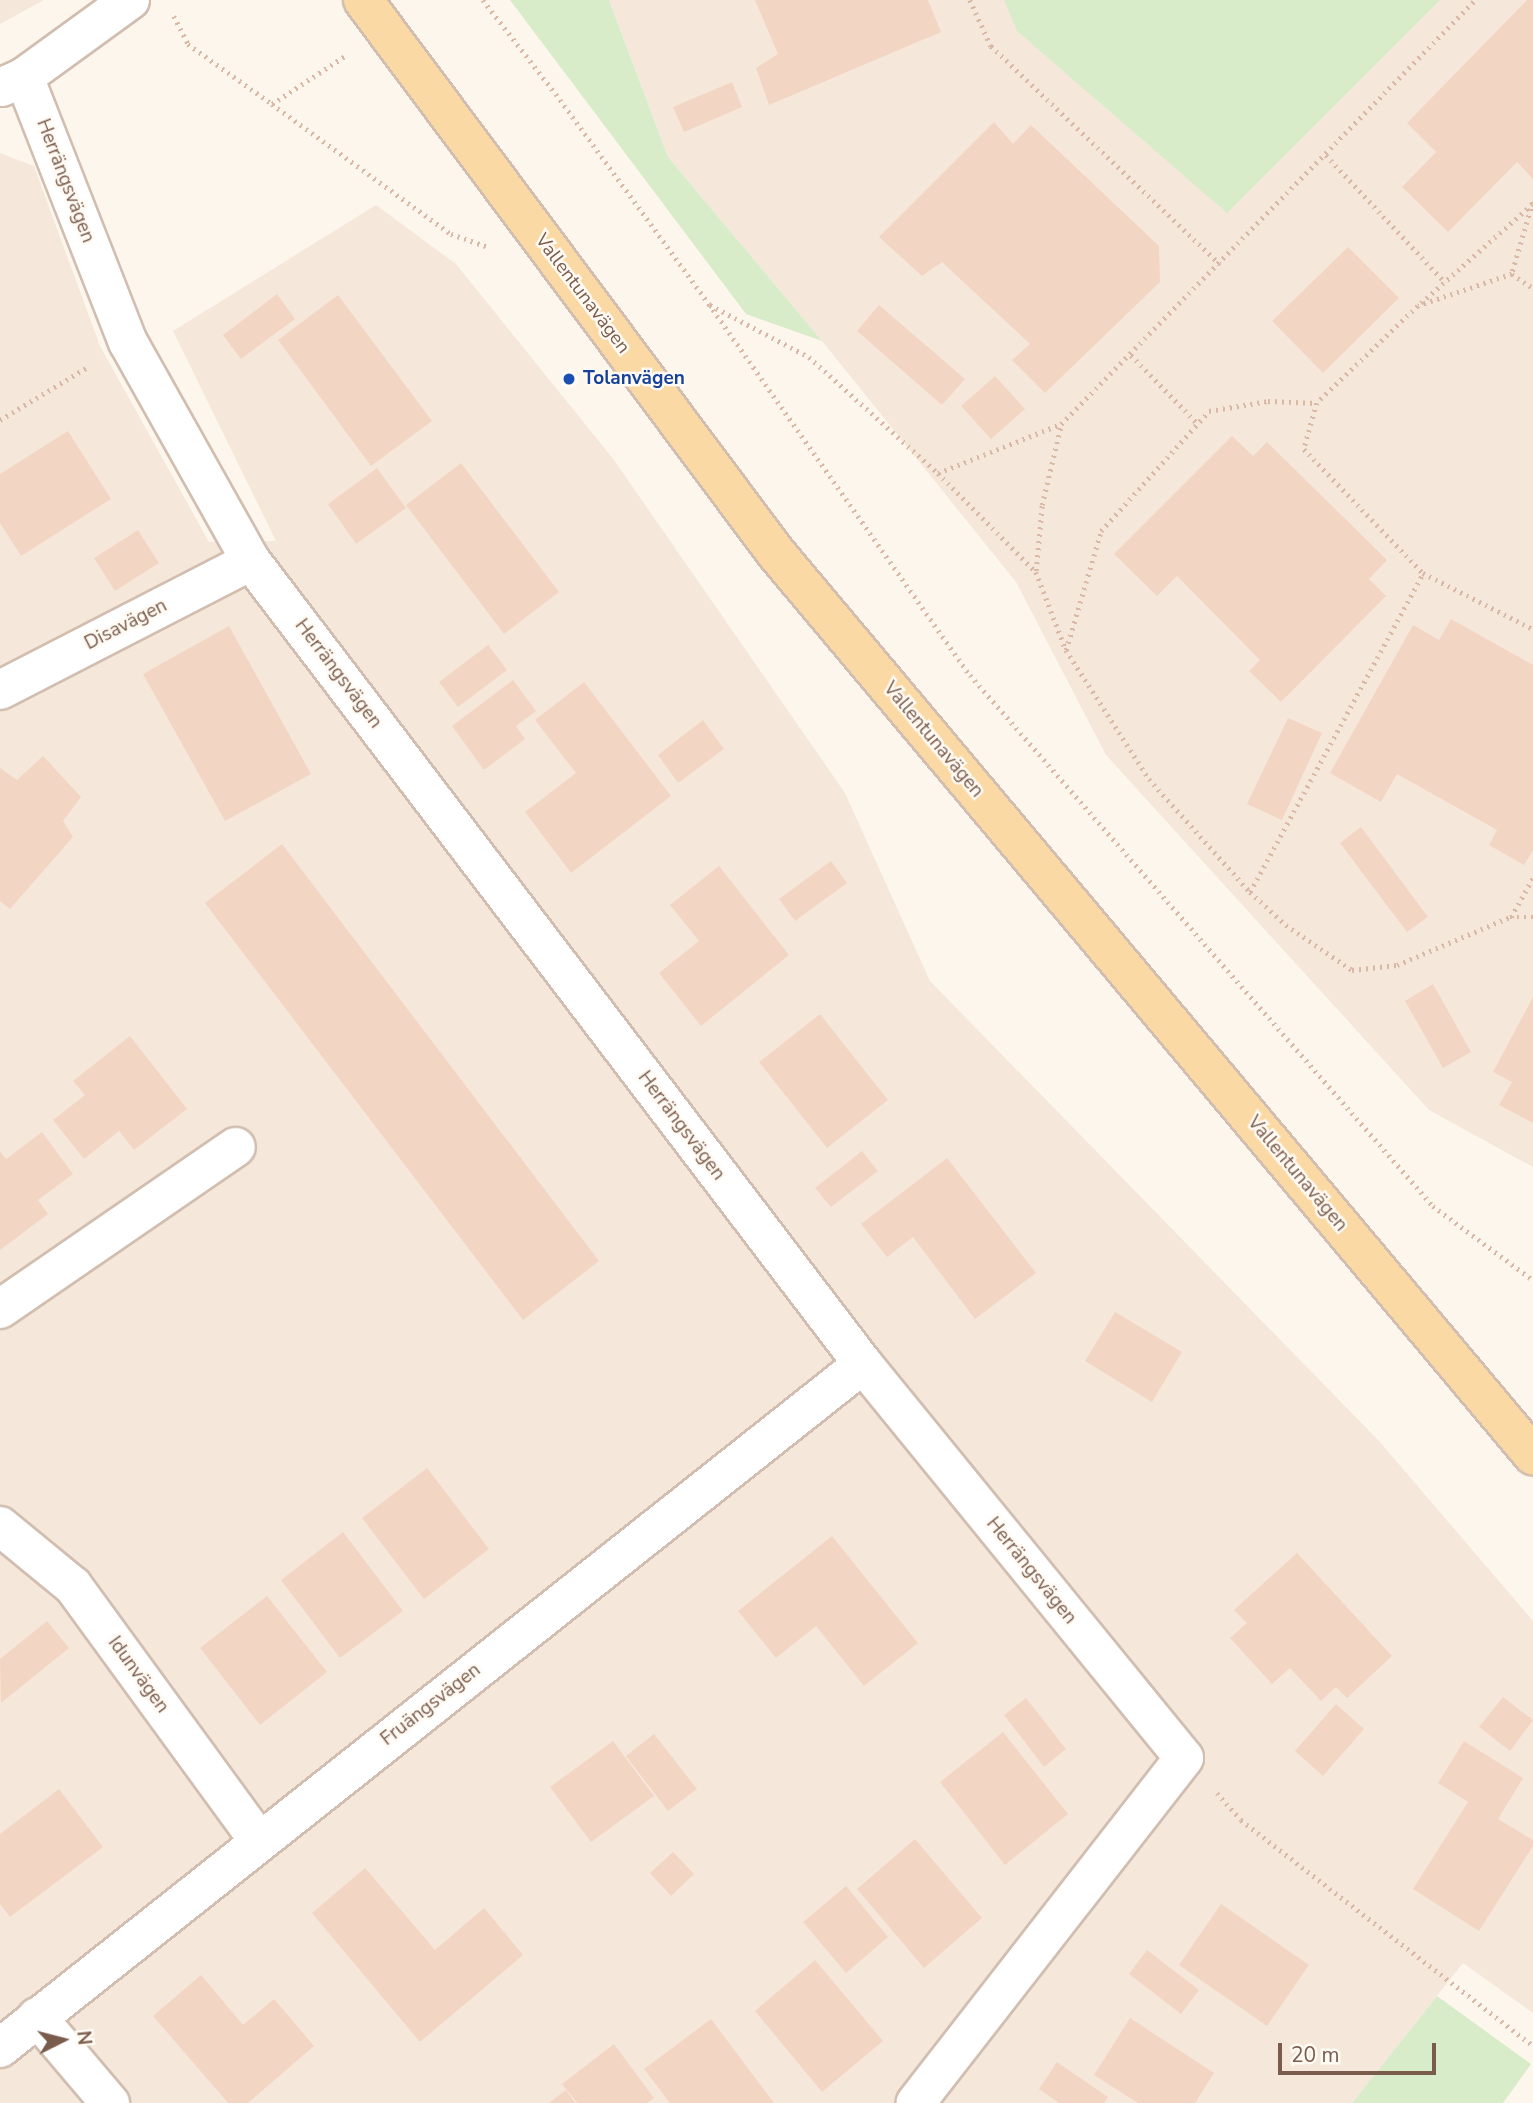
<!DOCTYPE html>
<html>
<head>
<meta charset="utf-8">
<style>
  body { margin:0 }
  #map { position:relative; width:1533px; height:2103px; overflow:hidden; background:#fdf6ec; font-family:"Nunito Sans",sans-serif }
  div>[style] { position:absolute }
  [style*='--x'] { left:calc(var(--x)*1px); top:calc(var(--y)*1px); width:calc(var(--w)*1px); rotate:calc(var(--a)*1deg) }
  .residential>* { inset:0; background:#f5e8da }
  .green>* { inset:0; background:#d8ecc9 }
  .building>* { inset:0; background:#f3d5c3 }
  .path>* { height:4.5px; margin-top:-2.25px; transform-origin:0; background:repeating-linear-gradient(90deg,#d9b8a5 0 2px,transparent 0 7px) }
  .roads { filter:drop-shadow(2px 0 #d1beb0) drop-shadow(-2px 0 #d1beb0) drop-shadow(0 2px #d1beb0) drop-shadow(0 -2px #d1beb0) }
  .minor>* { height:38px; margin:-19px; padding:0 19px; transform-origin:19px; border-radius:19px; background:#fff }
  .major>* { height:38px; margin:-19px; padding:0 19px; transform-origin:19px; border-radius:19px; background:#fbd9a5 }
  .dots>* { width:19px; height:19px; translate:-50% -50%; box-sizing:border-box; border:4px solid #fffaf3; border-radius:50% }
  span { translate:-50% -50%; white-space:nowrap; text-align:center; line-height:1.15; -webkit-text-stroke:5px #fffaf3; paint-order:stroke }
  .street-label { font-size:19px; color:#7a5c4d }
  .transit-label { font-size:19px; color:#164399; font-weight:700 }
  .left { translate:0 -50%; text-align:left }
  .north { position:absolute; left:28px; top:2005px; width:70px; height:70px; -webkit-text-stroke:5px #fffaf3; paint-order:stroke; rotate:84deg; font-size:19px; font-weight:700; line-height:28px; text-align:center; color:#7a5c4d }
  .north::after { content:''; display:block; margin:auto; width:24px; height:32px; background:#7a5c4d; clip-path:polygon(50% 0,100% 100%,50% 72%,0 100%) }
  .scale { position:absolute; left:1278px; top:2043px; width:158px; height:32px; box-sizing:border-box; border:4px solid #7a5c4d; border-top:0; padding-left:9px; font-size:21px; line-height:24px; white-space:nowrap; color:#7a5c4d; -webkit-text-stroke:5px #fffaf3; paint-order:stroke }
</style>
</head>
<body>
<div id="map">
  <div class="residential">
    <i style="clip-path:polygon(0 0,44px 0,0 24px)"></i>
    <i style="clip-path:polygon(609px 0,1533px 0,1533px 1167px,1429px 1110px,1106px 755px,1016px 582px,822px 341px,668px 157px)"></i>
    <i style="clip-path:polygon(0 153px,34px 166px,100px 346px,209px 542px,276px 541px,173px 331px,376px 205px,456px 264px,614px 460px,845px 793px,930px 981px,1379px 1441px,1533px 1621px,1533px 2013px,1463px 1963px,1352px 2103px,0 2103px)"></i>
  </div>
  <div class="green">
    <i style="clip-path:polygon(510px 0,609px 0,668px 157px,822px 341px,746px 314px)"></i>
    <i style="clip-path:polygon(1004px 0,1440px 0,1227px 213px,1017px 31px)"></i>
    <i style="clip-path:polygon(1437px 1996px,1531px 2064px,1503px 2103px,1352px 2103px)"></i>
  </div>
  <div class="building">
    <i style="clip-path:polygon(755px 0,928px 0,941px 32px,769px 105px,756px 68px,778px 54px)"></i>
    <i style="clip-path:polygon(1527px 0,1533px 0,1533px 179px,1517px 162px,1448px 232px,1402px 187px,1436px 152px,1407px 123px)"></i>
    <i style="clip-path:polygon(732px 82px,742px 107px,684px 132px,673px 107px)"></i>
    <i style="clip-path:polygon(994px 122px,1013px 144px,1031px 125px,1159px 246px,1160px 282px,1045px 393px,1012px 360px,1030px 344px,942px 262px,922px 276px,879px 237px)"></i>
    <i style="clip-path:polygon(1348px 247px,1399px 298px,1323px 373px,1272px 321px)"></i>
    <i style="clip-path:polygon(277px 294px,295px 319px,241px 359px,223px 335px)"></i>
    <i style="clip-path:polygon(338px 295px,432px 421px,371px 466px,278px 340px)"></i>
    <i style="clip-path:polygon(879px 305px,965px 379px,942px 405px,857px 331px)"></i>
    <i style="clip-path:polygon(995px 376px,1025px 409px,991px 439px,961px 406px)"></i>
    <i style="clip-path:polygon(68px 431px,111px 499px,21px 556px,0 523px,0 474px)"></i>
    <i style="clip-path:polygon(1232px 436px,1253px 456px,1267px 442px,1387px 560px,1369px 579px,1386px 596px,1281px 702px,1249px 671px,1260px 660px,1177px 576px,1157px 596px,1114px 554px)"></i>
    <i style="clip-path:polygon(461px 463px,559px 592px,504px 634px,406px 505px)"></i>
    <i style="clip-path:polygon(377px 468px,406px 508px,356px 544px,328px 504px)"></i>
    <i style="clip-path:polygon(138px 530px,159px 563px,115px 591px,94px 558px)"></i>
    <i style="clip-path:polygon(1451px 619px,1533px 665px,1533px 850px,1524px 865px,1489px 845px,1497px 830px,1397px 774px,1381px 802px,1330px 773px,1413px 625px,1439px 640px)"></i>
    <i style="clip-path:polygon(229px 626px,311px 774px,225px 821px,143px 674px)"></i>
    <i style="clip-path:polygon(488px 645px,507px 670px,458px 707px,439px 682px)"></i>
    <i style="clip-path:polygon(513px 680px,536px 711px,516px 726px,525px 739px,484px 770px,452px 726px)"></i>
    <i style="clip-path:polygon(584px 682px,671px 796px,571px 873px,525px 812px,576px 773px,535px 720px)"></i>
    <i style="clip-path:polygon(1288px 718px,1322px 733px,1282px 820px,1247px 804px)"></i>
    <i style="clip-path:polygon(703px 720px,724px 749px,678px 783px,658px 755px)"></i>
    <i style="clip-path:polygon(43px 756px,81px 797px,63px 821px,73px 837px,10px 909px,0 901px,0 768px,17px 780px)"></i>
    <i style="clip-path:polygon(1361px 827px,1428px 917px,1407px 932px,1340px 843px)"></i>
    <i style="clip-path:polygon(282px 844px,599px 1261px,523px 1320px,205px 903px)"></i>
    <i style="clip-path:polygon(831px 861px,847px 883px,795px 921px,779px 899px)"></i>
    <i style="clip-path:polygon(719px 866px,789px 955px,701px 1026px,659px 973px,699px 941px,670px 905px)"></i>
    <i style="clip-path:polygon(1433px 984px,1471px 1052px,1443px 1068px,1405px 1001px)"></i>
    <i style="clip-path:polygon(1533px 997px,1533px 1123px,1499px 1105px,1512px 1082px,1493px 1072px)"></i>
    <i style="clip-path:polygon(820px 1014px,888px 1100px,827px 1148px,759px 1062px)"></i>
    <i style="clip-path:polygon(130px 1036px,187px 1109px,134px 1150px,119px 1131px,84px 1159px,53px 1120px,85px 1095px,73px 1081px)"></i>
    <i style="clip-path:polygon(42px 1132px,73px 1174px,38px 1200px,48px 1214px,0 1250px,0 1151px,6px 1159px)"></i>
    <i style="clip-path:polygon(862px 1151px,878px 1171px,831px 1207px,815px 1188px)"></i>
    <i style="clip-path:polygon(947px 1158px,1036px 1273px,975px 1319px,913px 1237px,887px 1257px,861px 1224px)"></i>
    <i style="clip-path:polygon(1115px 1312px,1182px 1352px,1152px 1402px,1085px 1361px)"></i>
    <i style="clip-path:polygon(427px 1468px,489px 1549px,424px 1599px,362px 1518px)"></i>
    <i style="clip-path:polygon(343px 1532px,403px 1611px,340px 1658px,281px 1580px)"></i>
    <i style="clip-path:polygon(832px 1536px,918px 1643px,864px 1686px,816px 1626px,776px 1658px,738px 1611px)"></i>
    <i style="clip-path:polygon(1297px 1553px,1392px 1656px,1347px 1698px,1336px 1687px,1321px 1701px,1290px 1668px,1272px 1684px,1230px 1638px,1247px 1623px,1234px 1610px)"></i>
    <i style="clip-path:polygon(267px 1596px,327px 1672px,260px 1725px,200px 1648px)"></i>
    <i style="clip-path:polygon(47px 1621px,69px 1648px,1px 1703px,0 1659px)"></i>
    <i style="clip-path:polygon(1503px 1697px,1533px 1720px,1510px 1751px,1479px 1727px)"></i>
    <i style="clip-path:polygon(1026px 1698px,1066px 1749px,1044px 1767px,1004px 1715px)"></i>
    <i style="clip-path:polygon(1336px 1704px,1364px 1729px,1323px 1776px,1295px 1751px)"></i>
    <i style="clip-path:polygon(1003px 1732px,1068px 1814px,1005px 1865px,940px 1782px)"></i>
    <i style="clip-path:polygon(654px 1734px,697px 1789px,668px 1811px,626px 1756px)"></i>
    <i style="clip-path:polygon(613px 1741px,654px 1796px,591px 1842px,550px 1787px)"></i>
    <i style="clip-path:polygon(1464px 1741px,1523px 1778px,1498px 1819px,1533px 1840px,1533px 1846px,1479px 1931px,1413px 1889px,1468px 1802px,1438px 1783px)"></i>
    <i style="clip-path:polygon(59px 1789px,103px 1847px,10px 1917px,0 1904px,0 1834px)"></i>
    <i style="clip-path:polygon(915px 1839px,982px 1918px,924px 1968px,857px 1889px)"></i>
    <i style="clip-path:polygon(673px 1852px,694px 1874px,671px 1896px,650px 1873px)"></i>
    <i style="clip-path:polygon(365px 1868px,435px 1950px,484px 1908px,523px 1955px,420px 2042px,312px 1913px)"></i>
    <i style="clip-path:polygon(846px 1886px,888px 1937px,846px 1973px,803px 1922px)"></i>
    <i style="clip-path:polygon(1221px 1904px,1309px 1965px,1267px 2026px,1179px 1965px)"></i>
    <i style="clip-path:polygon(1147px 1950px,1199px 1990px,1181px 2014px,1129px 1974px)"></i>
    <i style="clip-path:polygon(815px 1960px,883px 2041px,822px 2092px,755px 2011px)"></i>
    <i style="clip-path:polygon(201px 1975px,243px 2025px,274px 1999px,314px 2046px,248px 2103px,228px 2103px,153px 2016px)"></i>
    <i style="clip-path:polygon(1130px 2018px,1214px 2073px,1195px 2103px,1138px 2103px,1094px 2075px)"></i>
    <i style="clip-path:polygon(711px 2019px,774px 2103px,670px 2103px,644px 2069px)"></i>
    <i style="clip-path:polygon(614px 2044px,654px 2098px,647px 2103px,577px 2103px,562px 2084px)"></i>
    <i style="clip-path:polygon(1057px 2062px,1108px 2097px,1104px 2103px,1059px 2103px,1039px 2089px)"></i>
    <i style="clip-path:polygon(566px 2090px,575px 2103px,549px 2103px)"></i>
  </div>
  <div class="path">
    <i style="--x:483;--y:0;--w:119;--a:52.2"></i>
    <i style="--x:556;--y:94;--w:260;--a:53.9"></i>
    <i style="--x:709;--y:304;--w:454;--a:54.9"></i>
    <i style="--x:970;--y:675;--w:705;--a:48.91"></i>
    <i style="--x:1433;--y:1206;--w:124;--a:36.5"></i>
    <i style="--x:970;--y:0;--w:51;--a:65.5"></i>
    <i style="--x:991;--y:46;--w:316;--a:43.6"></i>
    <i style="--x:174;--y:16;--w:31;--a:63"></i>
    <i style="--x:188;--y:44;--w:103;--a:35.5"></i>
    <i style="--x:272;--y:104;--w:87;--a:-33.3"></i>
    <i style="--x:272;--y:104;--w:221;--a:36"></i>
    <i style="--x:451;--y:234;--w:37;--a:19"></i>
    <i style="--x:1326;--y:155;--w:173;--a:46.9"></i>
    <i style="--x:1533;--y:202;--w:75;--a:106.3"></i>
    <i style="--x:1512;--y:274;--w:99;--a:161.2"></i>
    <i style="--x:1418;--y:306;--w:140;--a:136.2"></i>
    <i style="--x:1317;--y:403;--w:48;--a:105.8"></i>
    <i style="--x:1304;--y:449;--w:172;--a:46.2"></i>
    <i style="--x:1423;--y:573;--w:123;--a:27"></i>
    <i style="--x:1512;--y:274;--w:25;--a:34"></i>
    <i style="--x:1421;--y:303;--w:149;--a:-41.7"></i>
    <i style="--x:710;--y:305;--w:112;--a:27.7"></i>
    <i style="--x:809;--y:357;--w:173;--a:42"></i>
    <i style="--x:938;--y:473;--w:132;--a:-21.7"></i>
    <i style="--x:1061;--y:424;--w:593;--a:-45.68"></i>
    <i style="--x:1131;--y:355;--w:96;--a:45.8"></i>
    <i style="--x:0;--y:420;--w:104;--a:-31.2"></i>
    <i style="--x:938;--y:473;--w:139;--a:45.3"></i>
    <i style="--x:1036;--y:572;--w:84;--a:69"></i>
    <i style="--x:1066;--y:650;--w:153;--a:57.2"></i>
    <i style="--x:1149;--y:779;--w:152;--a:48.2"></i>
    <i style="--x:1250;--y:892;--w:49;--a:42.5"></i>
    <i style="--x:1286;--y:925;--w:80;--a:34.3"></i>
    <i style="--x:1352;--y:970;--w:45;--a:-6.3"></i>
    <i style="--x:1397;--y:965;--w:123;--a:-23"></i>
    <i style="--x:1510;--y:917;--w:23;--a:0"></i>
    <i style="--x:1036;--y:571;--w:66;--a:-84.8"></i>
    <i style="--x:1042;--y:505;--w:82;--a:-76.6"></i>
    <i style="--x:1066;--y:650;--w:124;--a:-73.6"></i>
    <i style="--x:1101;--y:531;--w:161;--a:-48"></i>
    <i style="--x:1209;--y:411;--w:60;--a:-9.6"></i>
    <i style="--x:1268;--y:401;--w:49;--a:2.3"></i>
    <i style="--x:1250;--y:892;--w:363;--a:-61.5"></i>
    <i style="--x:1511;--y:917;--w:45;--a:-60.6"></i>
    <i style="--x:1217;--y:1793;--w:36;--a:48"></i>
    <i style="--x:1241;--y:1820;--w:369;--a:37.7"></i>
  </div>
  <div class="roads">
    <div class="minor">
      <i style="--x:24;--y:77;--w:285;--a:68.6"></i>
      <i style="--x:128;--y:342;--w:251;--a:60.7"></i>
      <i style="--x:251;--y:561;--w:1010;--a:52.69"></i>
      <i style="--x:863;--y:1364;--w:508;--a:50.83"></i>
      <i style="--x:1184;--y:1758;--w:437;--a:127.9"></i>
      <i style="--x:2;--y:87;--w:24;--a:-24"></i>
      <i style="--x:24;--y:77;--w:131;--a:-36"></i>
      <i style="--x:0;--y:690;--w:282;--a:-27.2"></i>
      <i style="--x:0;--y:1309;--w:286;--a:-34.5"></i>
      <i style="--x:0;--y:1526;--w:94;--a:39.4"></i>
      <i style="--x:73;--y:1586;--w:316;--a:53.9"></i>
      <i style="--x:37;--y:2017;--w:113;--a:49.7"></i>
      <i style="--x:0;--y:2048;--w:1101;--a:-38.4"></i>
    </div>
    <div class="major">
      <i style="--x:363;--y:0;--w:690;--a:53.25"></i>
      <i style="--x:776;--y:553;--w:1178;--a:50"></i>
    </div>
  </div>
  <div class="dots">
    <i style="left:569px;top:379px;background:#1a4fb4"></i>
  </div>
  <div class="street-label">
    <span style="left:65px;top:181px;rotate:69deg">Herrängsvägen</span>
    <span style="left:582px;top:294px;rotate:53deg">Vallentunavägen</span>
    <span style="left:126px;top:625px;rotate:-27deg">Disavägen</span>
    <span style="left:338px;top:674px;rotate:53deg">Herrängsvägen</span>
    <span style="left:933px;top:740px;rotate:50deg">Vallentunavägen</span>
    <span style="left:681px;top:1126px;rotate:53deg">Herrängsvägen</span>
    <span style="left:1297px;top:1174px;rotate:50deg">Vallentunavägen</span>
    <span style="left:1031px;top:1571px;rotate:51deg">Herrängsvägen</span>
    <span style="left:138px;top:1675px;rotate:54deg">Idunvägen</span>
    <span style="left:431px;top:1705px;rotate:-38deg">Fruängsvägen</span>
  </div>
  <div class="transit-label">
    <span class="left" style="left:583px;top:379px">Tolanvägen</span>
  </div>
  <div class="north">N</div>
  <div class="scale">20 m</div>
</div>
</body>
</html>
